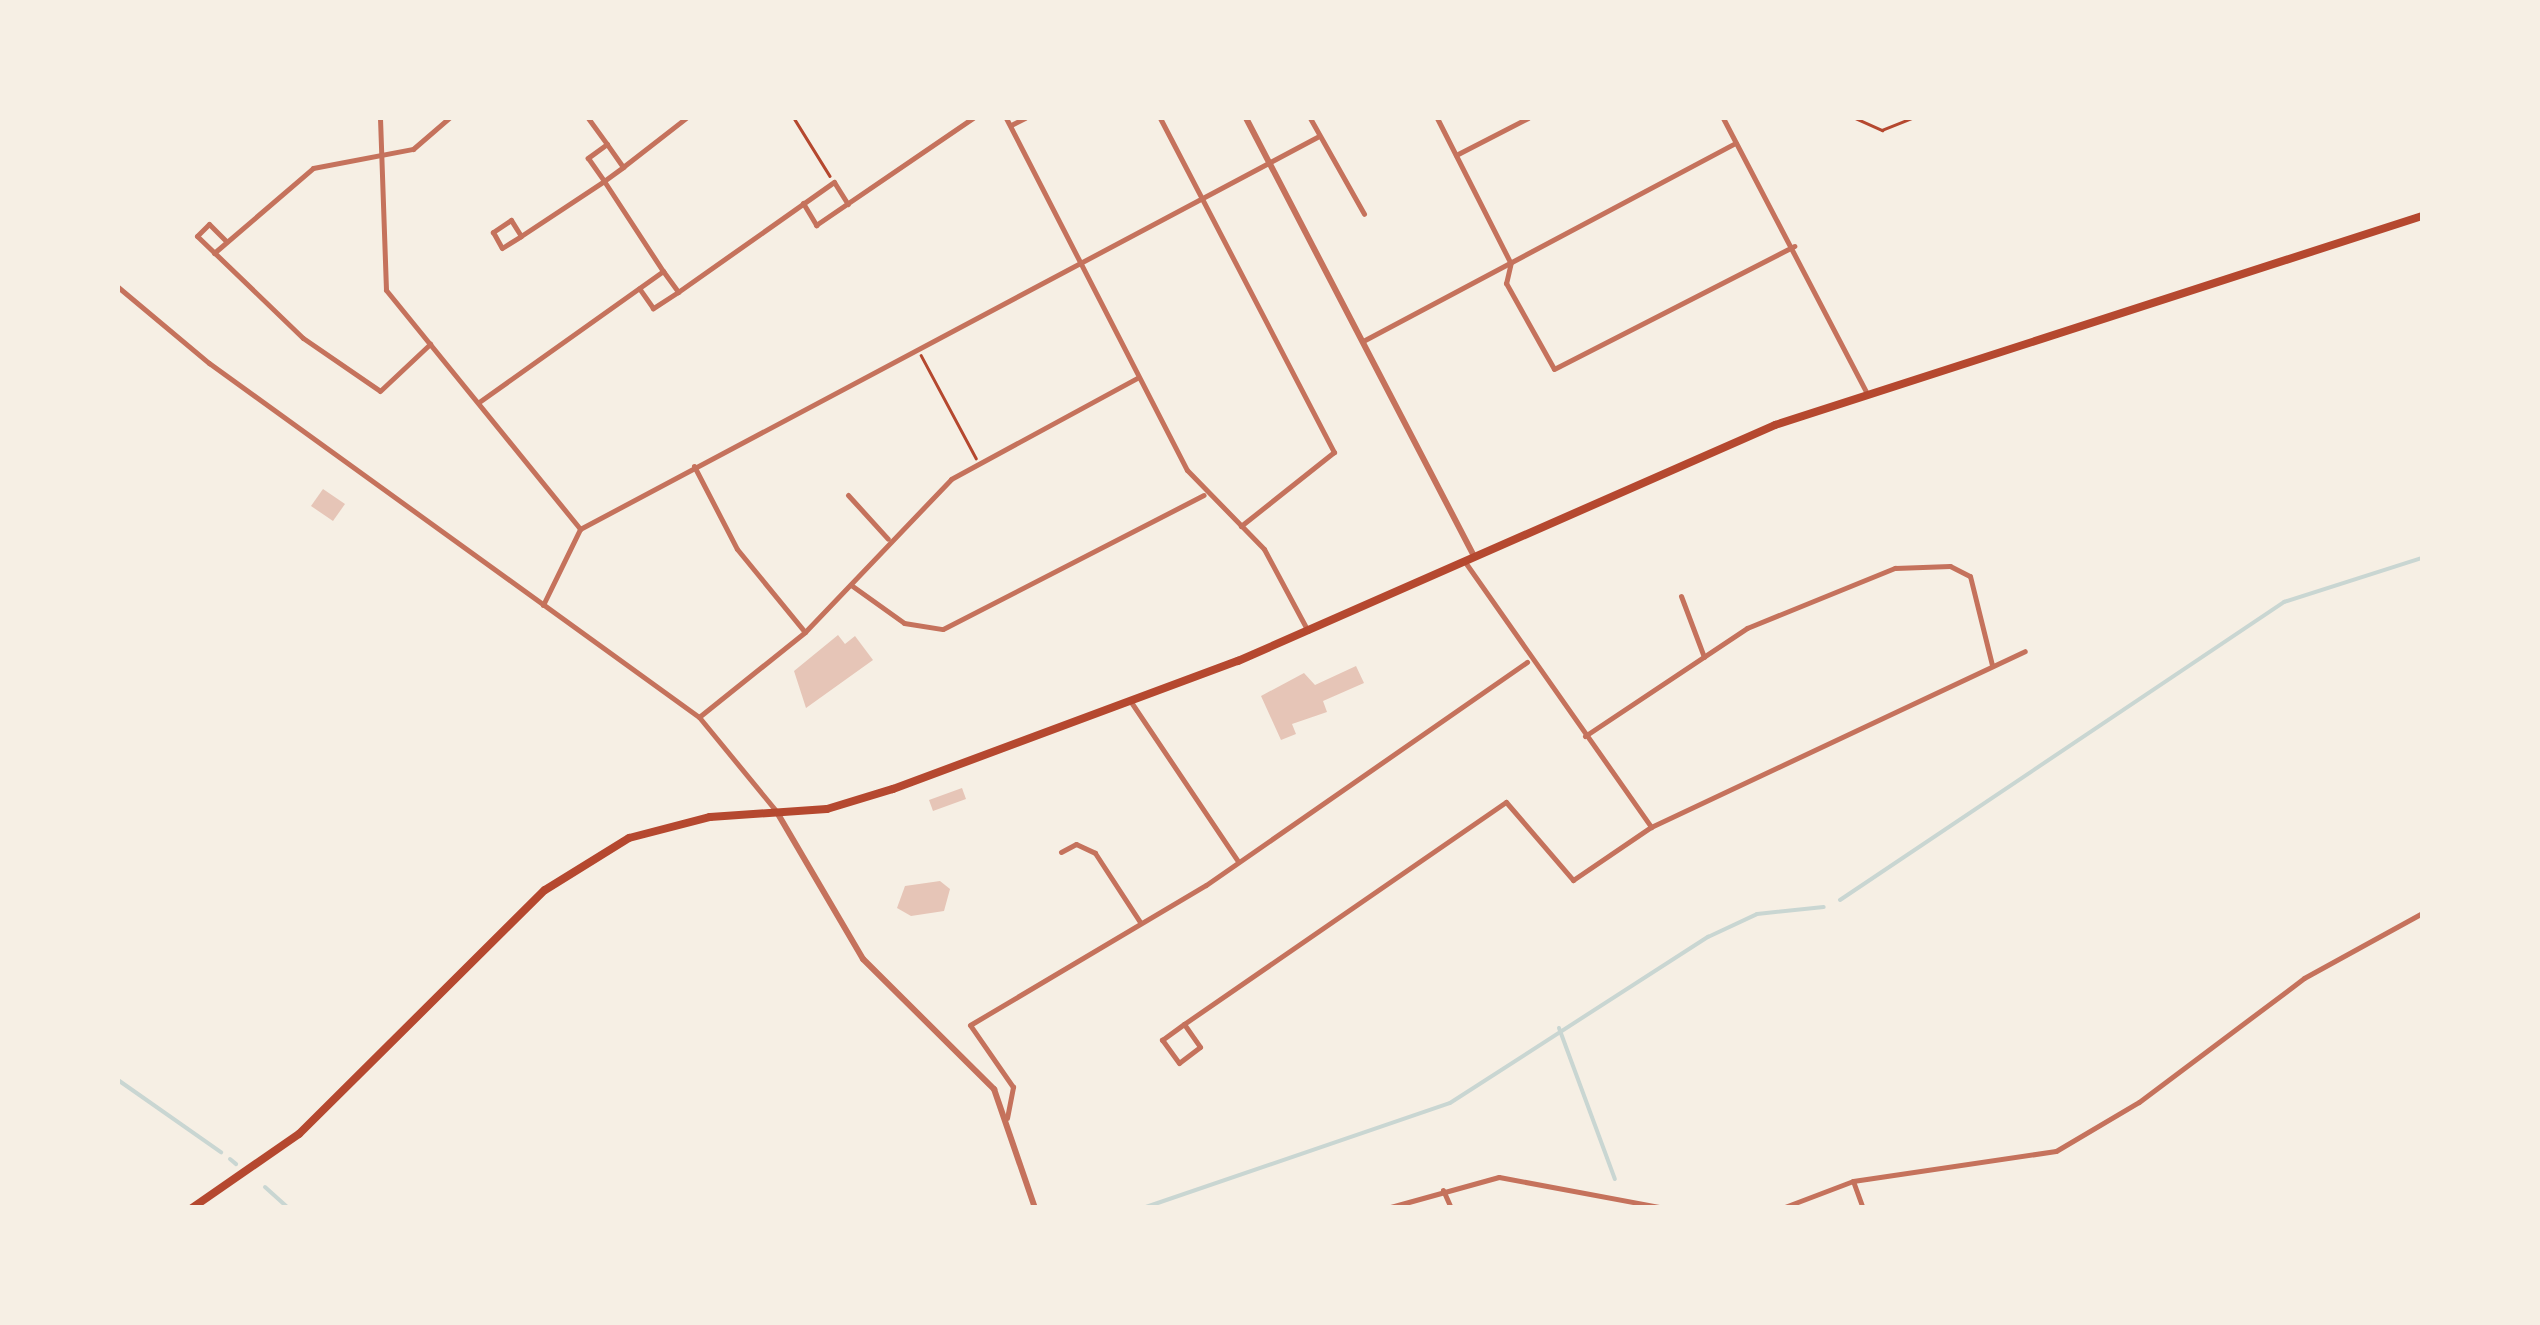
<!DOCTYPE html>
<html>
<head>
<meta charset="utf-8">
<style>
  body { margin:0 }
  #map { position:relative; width:2540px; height:1325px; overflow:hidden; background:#f6efe4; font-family:"Nunito Sans",sans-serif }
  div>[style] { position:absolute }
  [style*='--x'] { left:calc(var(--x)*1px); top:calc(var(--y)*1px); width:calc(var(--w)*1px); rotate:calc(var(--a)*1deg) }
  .stream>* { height:4px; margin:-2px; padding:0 2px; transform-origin:2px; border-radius:2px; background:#c9d6d2 }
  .building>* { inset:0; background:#e6c5b7 }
  .path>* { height:2.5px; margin:-1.25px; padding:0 1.25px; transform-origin:1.25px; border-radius:1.25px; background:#b5482f }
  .minor>* { height:5px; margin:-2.5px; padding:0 2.5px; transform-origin:2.5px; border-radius:2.5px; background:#c5725c }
  .tertiary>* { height:6px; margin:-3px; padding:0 3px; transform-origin:3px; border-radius:3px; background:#c5725c }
  .secondary>* { height:8px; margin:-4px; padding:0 4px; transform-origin:4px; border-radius:4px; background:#b5482f }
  span { translate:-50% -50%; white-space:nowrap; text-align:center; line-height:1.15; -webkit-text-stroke:10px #f6efe4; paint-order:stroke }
  .frame { position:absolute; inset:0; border:120px solid #f6efe4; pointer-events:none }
</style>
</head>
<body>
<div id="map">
  <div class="stream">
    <i style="--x:1840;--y:900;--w:535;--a:-33.87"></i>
    <i style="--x:2284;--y:602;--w:145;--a:-17.7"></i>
    <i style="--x:1559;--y:1028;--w:161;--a:69.7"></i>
    <i style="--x:118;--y:1080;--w:126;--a:35"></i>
    <i style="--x:230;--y:1159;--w:8;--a:40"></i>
    <i style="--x:265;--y:1187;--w:31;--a:42"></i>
    <i style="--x:1143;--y:1208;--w:324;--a:-18.9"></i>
    <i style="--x:1450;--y:1103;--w:307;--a:-32.8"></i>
    <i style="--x:1708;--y:937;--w:54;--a:-25.1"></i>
    <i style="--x:1757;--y:914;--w:67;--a:-6"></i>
  </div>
  <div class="building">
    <i style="clip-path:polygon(323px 489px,345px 504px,333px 521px,311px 506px)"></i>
    <i style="clip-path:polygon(838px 635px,845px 644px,855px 636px,873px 660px,806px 708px,794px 671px)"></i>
    <i style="clip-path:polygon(1356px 666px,1364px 683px,1323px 701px,1327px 712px,1292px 724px,1296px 734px,1281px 740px,1261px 696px,1304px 673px,1315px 685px)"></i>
    <i style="clip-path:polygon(962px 788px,966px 799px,933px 811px,929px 800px)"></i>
    <i style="clip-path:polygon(940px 881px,950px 889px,944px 911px,911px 916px,897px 908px,905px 886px)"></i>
  </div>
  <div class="path">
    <i style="--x:794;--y:118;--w:68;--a:58.2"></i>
    <i style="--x:1855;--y:118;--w:30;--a:24"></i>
    <i style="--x:1882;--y:130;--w:32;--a:-22"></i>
    <i style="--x:921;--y:355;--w:117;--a:61.9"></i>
  </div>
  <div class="minor">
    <i style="--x:380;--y:118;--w:172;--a:88"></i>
    <i style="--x:386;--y:290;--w:308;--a:50.9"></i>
    <i style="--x:588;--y:118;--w:32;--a:54"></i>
    <i style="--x:1006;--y:118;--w:396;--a:62.8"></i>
    <i style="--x:1187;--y:470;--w:110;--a:45.7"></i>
    <i style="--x:1264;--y:549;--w:93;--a:61.8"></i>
    <i style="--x:1160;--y:118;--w:377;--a:62.5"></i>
    <i style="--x:1334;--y:452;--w:119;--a:141.5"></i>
    <i style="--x:1310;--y:118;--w:110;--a:60.6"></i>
    <i style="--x:1437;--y:118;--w:161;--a:63.1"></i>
    <i style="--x:1723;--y:118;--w:309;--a:62.4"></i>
    <i style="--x:1011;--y:125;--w:16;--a:-27"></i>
    <i style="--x:1456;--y:155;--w:81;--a:-27.2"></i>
    <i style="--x:623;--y:167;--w:80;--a:-37.9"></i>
    <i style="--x:803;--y:203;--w:26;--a:59"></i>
    <i style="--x:816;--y:225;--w:190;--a:-34.3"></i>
    <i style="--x:521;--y:236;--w:19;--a:-122"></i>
    <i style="--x:511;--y:220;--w:22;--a:146"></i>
    <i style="--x:493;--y:232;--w:18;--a:61"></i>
    <i style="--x:502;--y:248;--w:22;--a:-32"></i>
    <i style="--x:521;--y:236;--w:100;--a:-33.5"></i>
    <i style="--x:604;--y:181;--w:24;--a:-36"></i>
    <i style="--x:623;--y:167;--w:28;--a:-125"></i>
    <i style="--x:607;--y:144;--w:24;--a:144"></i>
    <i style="--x:588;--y:158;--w:28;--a:55"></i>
    <i style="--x:604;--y:181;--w:108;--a:56.8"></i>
    <i style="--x:663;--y:271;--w:26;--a:54"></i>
    <i style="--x:678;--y:292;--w:30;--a:147"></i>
    <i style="--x:653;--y:308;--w:24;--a:-125"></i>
    <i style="--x:226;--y:241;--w:24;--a:-135"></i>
    <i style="--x:209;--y:224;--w:17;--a:135"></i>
    <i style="--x:197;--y:236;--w:147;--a:43.9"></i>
    <i style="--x:303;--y:338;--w:93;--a:34.5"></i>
    <i style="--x:380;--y:391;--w:69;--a:-43.2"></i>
    <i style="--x:214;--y:253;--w:130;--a:-40.6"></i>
    <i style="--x:313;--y:168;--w:102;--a:-10.8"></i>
    <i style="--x:413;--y:149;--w:48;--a:-40.7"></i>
    <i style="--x:1511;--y:262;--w:22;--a:103"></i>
    <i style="--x:1506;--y:283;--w:98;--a:60.8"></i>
    <i style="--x:1554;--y:369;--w:270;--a:-27.1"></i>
    <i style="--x:118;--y:287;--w:119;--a:39.9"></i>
    <i style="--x:209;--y:363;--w:604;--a:35.85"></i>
    <i style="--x:699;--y:717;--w:123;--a:50.6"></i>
    <i style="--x:678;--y:292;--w:191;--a:-35.2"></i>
    <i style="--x:834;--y:182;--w:26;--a:58"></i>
    <i style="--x:1363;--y:341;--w:422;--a:-28"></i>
    <i style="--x:479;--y:402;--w:226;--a:-35.4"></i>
    <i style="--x:694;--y:466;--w:93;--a:62.6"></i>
    <i style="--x:737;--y:549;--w:107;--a:50.7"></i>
    <i style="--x:848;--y:495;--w:59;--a:47.7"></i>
    <i style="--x:1465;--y:562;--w:324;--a:54.9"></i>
    <i style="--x:851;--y:585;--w:65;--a:35.6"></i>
    <i style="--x:904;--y:623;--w:39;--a:9"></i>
    <i style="--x:943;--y:629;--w:293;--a:-27.2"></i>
    <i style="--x:1681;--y:596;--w:65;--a:69.3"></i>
    <i style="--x:543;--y:605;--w:85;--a:-64"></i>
    <i style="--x:580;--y:529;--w:837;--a:-28"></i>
    <i style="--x:1131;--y:702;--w:192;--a:56.1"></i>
    <i style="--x:699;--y:717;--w:136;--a:-38.7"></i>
    <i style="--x:805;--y:632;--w:211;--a:-46.3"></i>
    <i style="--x:951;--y:479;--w:212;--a:-28.5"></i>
    <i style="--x:1585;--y:736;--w:195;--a:-33.7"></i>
    <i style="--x:1747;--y:628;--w:160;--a:-22.1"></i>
    <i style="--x:1895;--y:568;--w:55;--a:-2.1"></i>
    <i style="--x:1950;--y:566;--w:22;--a:27"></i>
    <i style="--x:1970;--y:576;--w:92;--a:76.1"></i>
    <i style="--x:1061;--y:852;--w:17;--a:-28"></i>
    <i style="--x:1076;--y:844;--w:21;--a:25"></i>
    <i style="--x:1095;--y:853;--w:82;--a:56.9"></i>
    <i style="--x:1184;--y:1024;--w:391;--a:-34.6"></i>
    <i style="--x:1506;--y:802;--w:103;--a:49.3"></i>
    <i style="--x:1573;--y:880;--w:94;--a:-34.2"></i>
    <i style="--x:1651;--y:827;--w:413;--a:-25.2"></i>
    <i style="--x:1184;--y:1024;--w:28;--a:55"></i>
    <i style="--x:1200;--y:1047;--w:26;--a:143"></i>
    <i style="--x:1179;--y:1063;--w:29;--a:-126"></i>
    <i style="--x:1162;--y:1040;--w:27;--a:-36"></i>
    <i style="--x:1007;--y:1118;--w:32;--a:-79"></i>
    <i style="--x:1013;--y:1087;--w:75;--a:-124.7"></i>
    <i style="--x:970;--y:1025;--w:274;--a:-30.7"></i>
    <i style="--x:1206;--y:885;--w:391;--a:-34.8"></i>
    <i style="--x:1853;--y:1181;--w:29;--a:70"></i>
    <i style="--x:1443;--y:1190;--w:20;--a:66"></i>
    <i style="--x:1387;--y:1208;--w:116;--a:-15.5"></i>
    <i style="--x:1499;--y:1177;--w:168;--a:10.6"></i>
    <i style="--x:1782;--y:1208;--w:76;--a:-20.8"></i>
    <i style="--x:1853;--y:1181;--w:205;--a:-8.4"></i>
    <i style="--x:2056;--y:1151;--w:96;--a:-30.6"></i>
    <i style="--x:2139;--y:1102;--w:206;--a:-36.9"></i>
    <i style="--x:2304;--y:978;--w:135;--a:-28.8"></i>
  </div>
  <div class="tertiary">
    <i style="--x:1246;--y:118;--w:495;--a:62.5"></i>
    <i style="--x:778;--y:814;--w:168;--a:59.6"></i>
    <i style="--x:863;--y:959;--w:185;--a:44.8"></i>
    <i style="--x:994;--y:1089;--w:126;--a:71"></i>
  </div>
  <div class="secondary">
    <i style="--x:192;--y:1208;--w:130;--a:-34.7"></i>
    <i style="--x:299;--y:1134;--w:346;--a:-44.8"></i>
    <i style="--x:545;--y:890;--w:99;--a:-31.8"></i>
    <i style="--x:629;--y:838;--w:84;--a:-14.5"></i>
    <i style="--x:710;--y:817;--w:117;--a:-3.9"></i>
    <i style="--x:827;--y:809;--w:69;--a:-16.9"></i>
    <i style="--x:893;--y:789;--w:368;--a:-20.4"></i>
    <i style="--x:1238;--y:661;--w:587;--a:-23.72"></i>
    <i style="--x:1775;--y:425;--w:680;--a:-17.9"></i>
  </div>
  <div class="frame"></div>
</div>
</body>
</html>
